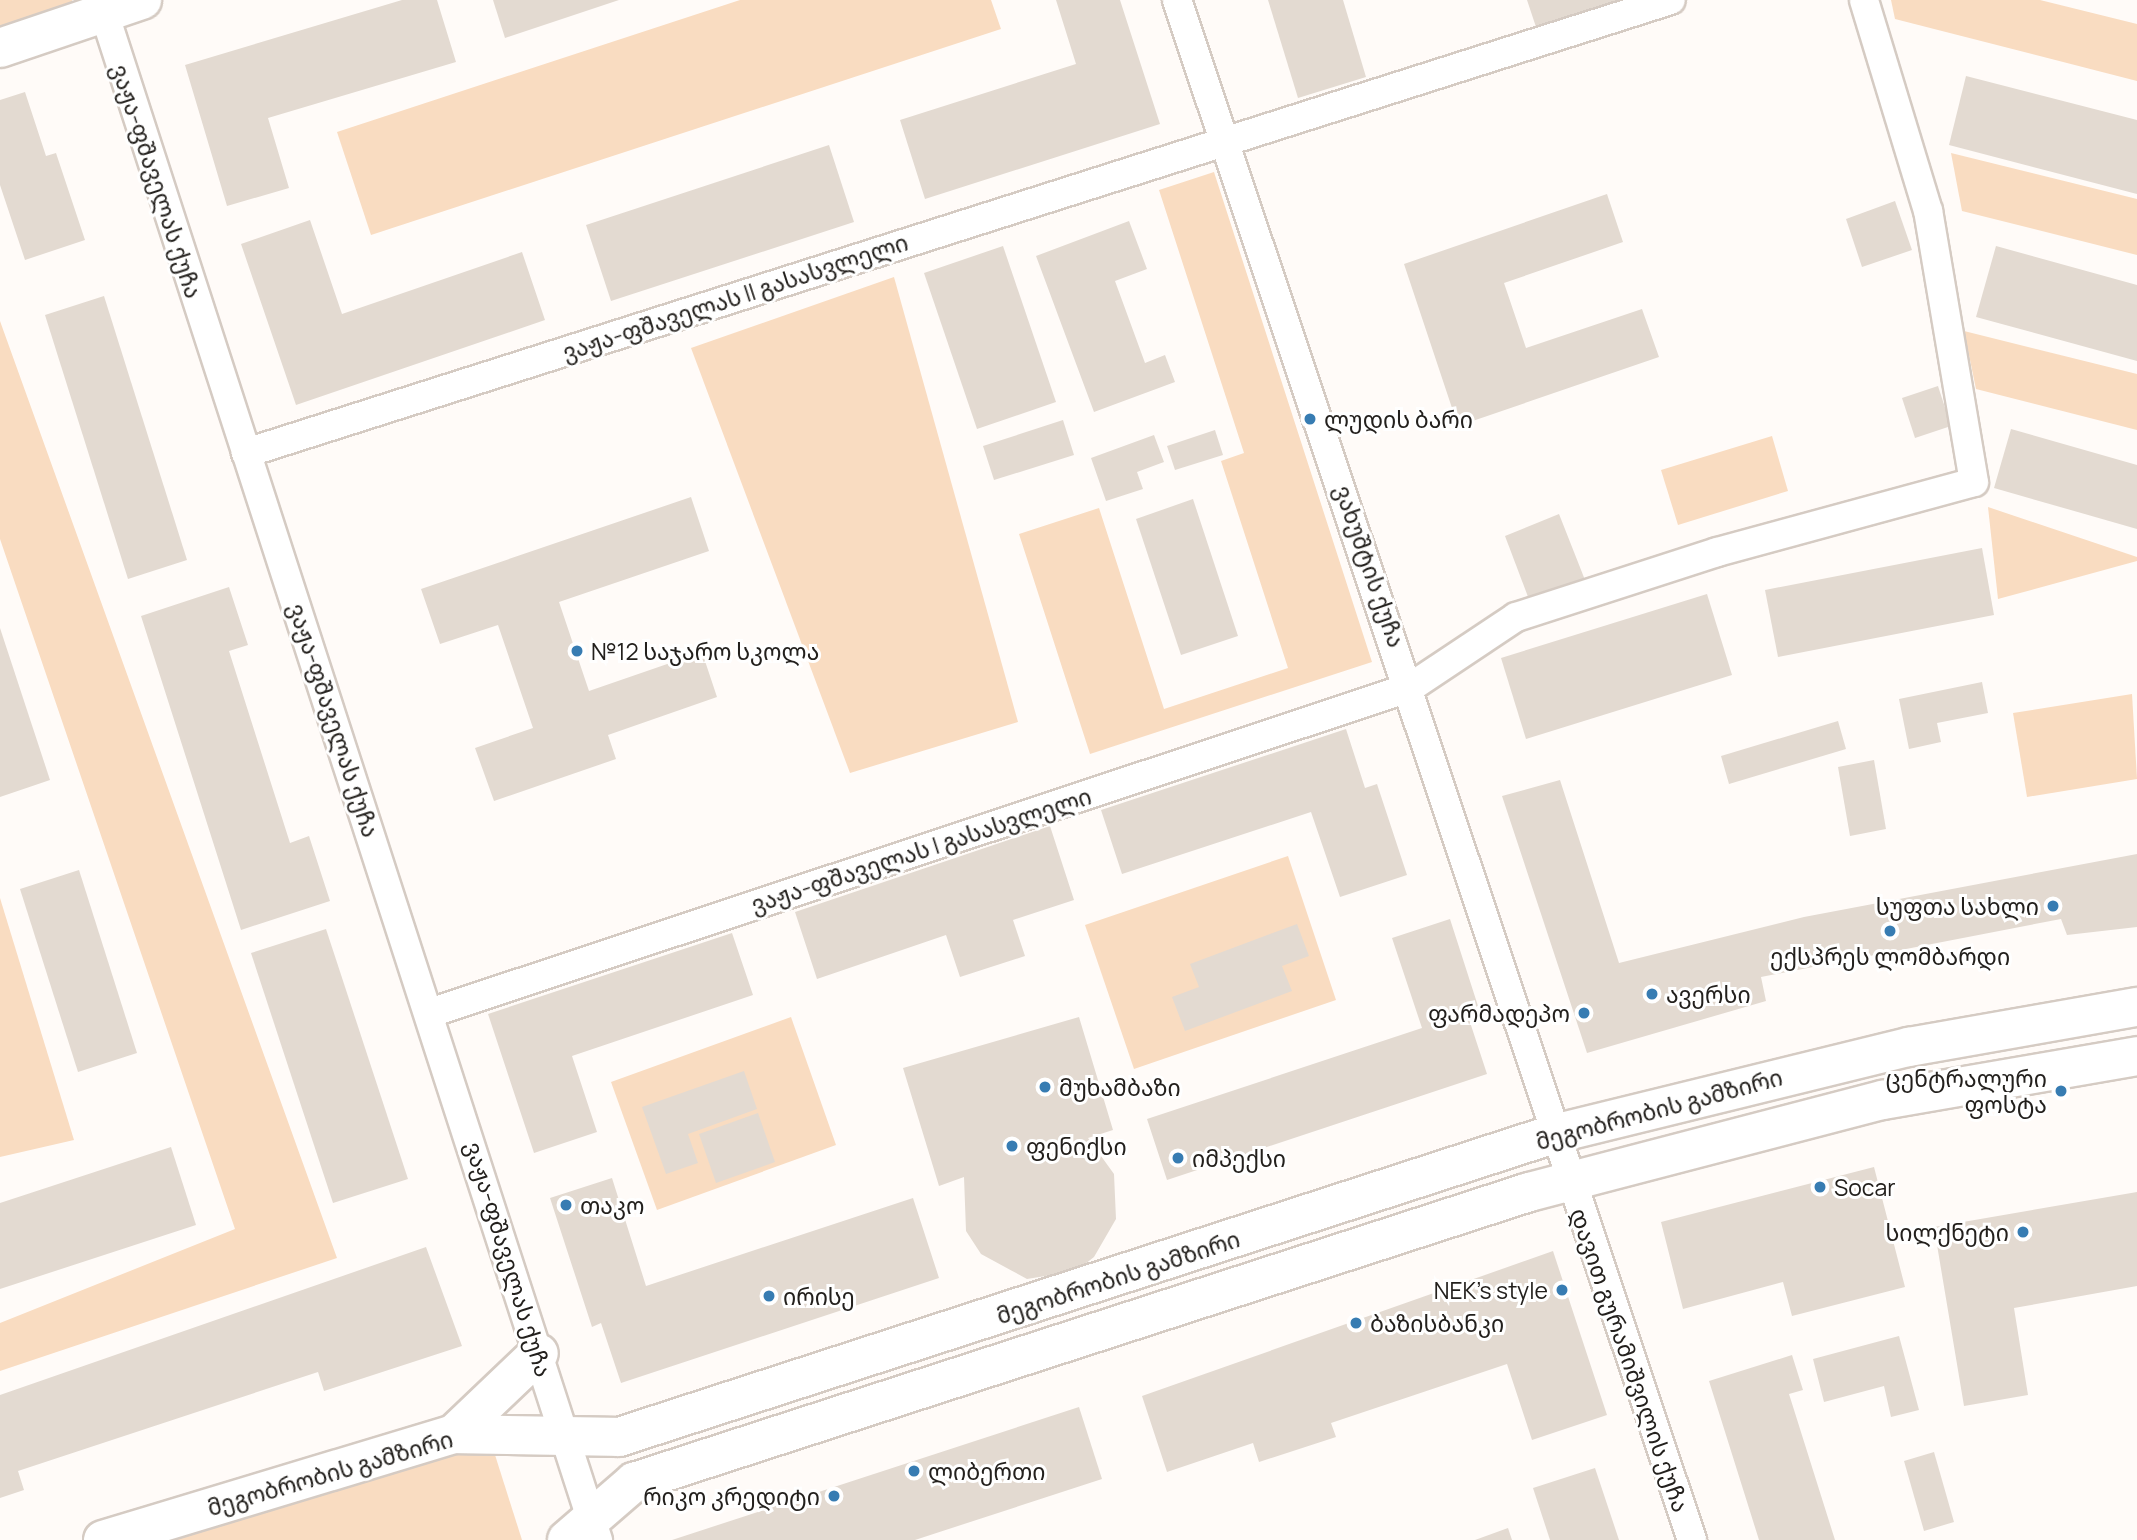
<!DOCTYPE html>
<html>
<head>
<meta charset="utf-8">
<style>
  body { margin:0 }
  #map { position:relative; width:2137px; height:1540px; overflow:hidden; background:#fffbf8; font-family:Manrope,"Noto Sans Georgian",sans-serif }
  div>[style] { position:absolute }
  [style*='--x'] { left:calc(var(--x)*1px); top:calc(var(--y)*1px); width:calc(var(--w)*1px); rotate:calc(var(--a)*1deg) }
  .green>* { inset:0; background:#f9dcc1 }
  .building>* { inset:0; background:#e3dad1 }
  .roads { filter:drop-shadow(2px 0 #d5cbc3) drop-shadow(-2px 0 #d5cbc3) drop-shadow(0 2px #d5cbc3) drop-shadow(0 -2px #d5cbc3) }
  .minor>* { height:28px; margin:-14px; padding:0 14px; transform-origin:14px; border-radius:14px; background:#fff }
  .secondary>* { height:38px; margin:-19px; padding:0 19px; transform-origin:19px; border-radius:19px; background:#fff }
  .primary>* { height:38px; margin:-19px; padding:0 19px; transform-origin:19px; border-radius:19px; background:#fff }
  .dots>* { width:19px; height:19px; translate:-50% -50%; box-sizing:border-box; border:4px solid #fff; border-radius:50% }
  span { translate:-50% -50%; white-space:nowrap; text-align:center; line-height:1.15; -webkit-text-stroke:6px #fff; paint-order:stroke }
  .street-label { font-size:23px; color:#23201d }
  .poi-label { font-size:23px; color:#23201d }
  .left { translate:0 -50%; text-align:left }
  .right { translate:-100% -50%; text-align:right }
</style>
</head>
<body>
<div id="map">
  <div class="green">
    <i style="clip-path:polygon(0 0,72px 0,74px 7px,0 31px)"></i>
    <i style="clip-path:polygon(740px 0,991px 0,1001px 29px,371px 235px,337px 132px)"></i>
    <i style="clip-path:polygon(1891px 0,2040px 0,2137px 24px,2137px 81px,1895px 19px)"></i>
    <i style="clip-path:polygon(1951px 153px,2137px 199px,2137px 255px,1962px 211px)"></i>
    <i style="clip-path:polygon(1214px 172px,1372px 662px,1090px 754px,1019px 534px,1099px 508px,1164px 709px,1288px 668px,1221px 461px,1244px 453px,1159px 190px)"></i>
    <i style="clip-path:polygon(894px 277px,1018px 722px,850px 773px,691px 348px)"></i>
    <i style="clip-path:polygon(0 321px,337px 1258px,0 1371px,0 1323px,235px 1229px,0 539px)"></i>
    <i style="clip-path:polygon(1964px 331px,2137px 374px,2137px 430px,1976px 389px)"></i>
    <i style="clip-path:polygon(1772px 436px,1788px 491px,1678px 525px,1661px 470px)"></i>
    <i style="clip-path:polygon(1988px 507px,2137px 557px,2137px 561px,1998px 599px)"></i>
    <i style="clip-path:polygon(2132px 694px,2137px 779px,2027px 797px,2013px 713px)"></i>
    <i style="clip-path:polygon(1288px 856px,1336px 1000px,1134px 1069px,1085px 925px)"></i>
    <i style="clip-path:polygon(0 898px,74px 1140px,0 1157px)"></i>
    <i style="clip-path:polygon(791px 1017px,836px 1145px,657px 1210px,611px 1082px)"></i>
    <i style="clip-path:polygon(489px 1436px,522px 1540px,134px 1540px)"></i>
  </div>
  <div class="building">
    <i style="clip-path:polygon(402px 0,437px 0,456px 62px,268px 118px,289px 188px,227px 206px,185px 65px)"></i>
    <i style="clip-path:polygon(493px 0,619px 0,505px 38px)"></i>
    <i style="clip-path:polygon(1056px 0,1120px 0,1160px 124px,925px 199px,900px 120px,1076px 64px)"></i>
    <i style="clip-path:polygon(1268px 0,1343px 0,1366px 77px,1298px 98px)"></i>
    <i style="clip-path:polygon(1527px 0,1623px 0,1537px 30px)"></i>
    <i style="clip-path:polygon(1966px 76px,2137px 120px,2137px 194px,1949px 145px)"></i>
    <i style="clip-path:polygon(25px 92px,46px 156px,56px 153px,85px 240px,25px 260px,0 185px,0 100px)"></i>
    <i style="clip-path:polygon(829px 145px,854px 222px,611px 301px,586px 225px)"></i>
    <i style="clip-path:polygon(1607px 194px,1623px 242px,1504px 283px,1526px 348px,1642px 309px,1659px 357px,1458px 426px,1404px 264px)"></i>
    <i style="clip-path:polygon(1895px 201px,1912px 250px,1862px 267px,1846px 219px)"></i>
    <i style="clip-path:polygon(310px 220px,342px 314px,522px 252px,545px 320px,296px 405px,241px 244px)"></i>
    <i style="clip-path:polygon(1129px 221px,1147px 269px,1115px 281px,1145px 363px,1165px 355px,1175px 382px,1094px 412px,1036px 256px)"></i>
    <i style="clip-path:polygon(1003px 246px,1056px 402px,977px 429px,924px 273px)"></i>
    <i style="clip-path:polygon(1996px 246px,2137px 285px,2137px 361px,1976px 317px)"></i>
    <i style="clip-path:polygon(104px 296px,187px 560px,128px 579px,45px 315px)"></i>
    <i style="clip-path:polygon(1938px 386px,1951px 426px,1915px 438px,1902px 398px)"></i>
    <i style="clip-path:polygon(1063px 420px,1074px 455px,994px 480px,983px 446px)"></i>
    <i style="clip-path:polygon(2011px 429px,2137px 465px,2137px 529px,1994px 488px)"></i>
    <i style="clip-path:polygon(1215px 430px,1223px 455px,1175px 470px,1167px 446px)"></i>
    <i style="clip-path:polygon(1154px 435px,1164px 462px,1137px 472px,1143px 489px,1106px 501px,1091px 458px)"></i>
    <i style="clip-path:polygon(691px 497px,709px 551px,559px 602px,589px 691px,702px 652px,717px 697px,608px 735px,616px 759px,494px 801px,475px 748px,533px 728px,498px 625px,440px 644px,421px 589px)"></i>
    <i style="clip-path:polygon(1193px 499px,1238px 636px,1181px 655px,1136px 519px)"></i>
    <i style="clip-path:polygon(1559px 514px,1585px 580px,1530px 602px,1505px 536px)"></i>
    <i style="clip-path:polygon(1982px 548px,1994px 615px,1778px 657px,1765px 590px)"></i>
    <i style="clip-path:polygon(229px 587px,248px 645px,229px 651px,290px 843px,309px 836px,330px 901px,241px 930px,141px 616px)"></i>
    <i style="clip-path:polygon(1707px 594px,1732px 675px,1526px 739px,1501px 658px)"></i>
    <i style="clip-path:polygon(0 628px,50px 780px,0 797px)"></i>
    <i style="clip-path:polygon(1982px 682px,1988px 713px,1937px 723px,1941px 742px,1909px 749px,1899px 699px)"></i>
    <i style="clip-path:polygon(1838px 721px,1846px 749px,1729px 784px,1721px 756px)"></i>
    <i style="clip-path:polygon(1346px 729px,1365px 788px,1377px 784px,1407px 875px,1340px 897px,1311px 812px,1122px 874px,1101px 810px)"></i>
    <i style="clip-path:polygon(1874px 760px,1886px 829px,1850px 836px,1838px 767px)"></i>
    <i style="clip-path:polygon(1560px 780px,1619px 963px,1804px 917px,2137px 854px,2137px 927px,2067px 935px,2061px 919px,1761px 977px,1766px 1001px,1587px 1053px,1502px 796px)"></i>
    <i style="clip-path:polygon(1050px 826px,1074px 900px,1013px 920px,1025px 956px,960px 977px,946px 935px,817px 979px,795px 912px)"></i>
    <i style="clip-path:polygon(79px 870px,137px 1053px,78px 1072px,20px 889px)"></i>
    <i style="clip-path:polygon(1450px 919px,1478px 1006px,1466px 1010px,1487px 1074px,1167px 1180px,1147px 1119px,1422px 1028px,1392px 938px)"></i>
    <i style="clip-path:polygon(1297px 924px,1309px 956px,1282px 966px,1292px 991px,1185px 1031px,1172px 997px,1199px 987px,1190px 964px)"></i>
    <i style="clip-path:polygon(326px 929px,408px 1179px,333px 1203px,251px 953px)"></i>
    <i style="clip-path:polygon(732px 933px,753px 995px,572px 1056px,597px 1132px,534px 1153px,488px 1014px)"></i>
    <i style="clip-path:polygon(1079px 1017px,1113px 1130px,1088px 1138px,1114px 1174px,1116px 1219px,1094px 1257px,1076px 1271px,1027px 1279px,981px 1254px,966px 1231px,964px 1177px,939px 1186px,903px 1068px)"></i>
    <i style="clip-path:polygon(744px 1071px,757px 1109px,688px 1134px,698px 1163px,666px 1174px,642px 1107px)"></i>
    <i style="clip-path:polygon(758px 1113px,775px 1162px,716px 1183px,699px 1134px)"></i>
    <i style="clip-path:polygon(171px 1147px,196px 1225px,0 1289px,0 1203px)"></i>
    <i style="clip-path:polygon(1874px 1167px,1905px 1287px,1792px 1316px,1783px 1282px,1683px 1309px,1661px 1222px)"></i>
    <i style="clip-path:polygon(612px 1178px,646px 1286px,913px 1198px,939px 1278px,621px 1383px,601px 1323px,592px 1327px,550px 1198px)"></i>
    <i style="clip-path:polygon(2137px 1192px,2137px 1286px,2014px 1308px,2028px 1395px,1964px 1406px,1934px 1227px)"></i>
    <i style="clip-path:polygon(426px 1247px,462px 1346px,324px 1391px,318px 1372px,18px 1471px,24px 1490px,0 1498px,0 1395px)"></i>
    <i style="clip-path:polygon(1553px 1251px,1607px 1415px,1532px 1440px,1507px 1364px,1331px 1423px,1336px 1437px,1259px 1462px,1253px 1443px,1167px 1472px,1142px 1396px)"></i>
    <i style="clip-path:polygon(1899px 1336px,1919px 1410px,1891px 1417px,1884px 1386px,1824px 1402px,1813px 1359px)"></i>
    <i style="clip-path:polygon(1792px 1355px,1803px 1390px,1789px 1394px,1835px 1540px,1759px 1540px,1709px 1381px)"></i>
    <i style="clip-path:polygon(1079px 1407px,1102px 1479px,915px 1540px,672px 1540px)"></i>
    <i style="clip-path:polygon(1934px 1452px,1954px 1522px,1924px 1531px,1904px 1461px)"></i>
    <i style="clip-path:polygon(1595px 1468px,1619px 1540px,1550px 1540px,1533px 1488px)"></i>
    <i style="clip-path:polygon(1508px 1528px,1512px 1540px,1475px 1540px)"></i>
  </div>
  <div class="roads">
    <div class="minor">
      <i style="--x:100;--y:0;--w:1619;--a:72.08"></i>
      <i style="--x:1177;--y:0;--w:1624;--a:71.51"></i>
      <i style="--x:246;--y:453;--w:1495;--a:-17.64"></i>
      <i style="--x:430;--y:1013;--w:1034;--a:-18.38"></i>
      <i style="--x:1411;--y:687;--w:126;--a:-33.7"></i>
      <i style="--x:1516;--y:617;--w:211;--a:-17.9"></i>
      <i style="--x:1717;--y:552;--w:266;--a:-15.2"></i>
      <i style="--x:1974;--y:482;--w:275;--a:-99.6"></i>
      <i style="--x:1928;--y:211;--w:220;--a:-106.9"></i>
    </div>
    <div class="secondary">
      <i style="--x:0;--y:48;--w:150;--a:-18.7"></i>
    </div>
    <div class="primary">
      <i style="--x:454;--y:1434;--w:117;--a:-43.6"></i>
      <i style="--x:103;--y:1540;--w:367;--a:-16.8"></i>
      <i style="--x:454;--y:1434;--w:165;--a:1"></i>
      <i style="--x:619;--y:1437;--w:983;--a:-17.96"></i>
      <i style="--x:1554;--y:1134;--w:366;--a:-13.8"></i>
      <i style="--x:1909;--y:1047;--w:231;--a:-10"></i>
      <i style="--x:567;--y:1540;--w:89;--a:-40.9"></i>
      <i style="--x:634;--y:1482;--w:941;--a:-17.95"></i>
      <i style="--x:1529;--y:1192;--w:366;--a:-14.6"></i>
      <i style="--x:1883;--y:1100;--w:258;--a:-9.8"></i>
    </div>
  </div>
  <div class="dots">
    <i style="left:1310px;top:419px;background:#377cb2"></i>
    <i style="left:577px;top:651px;background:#377cb2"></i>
    <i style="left:2053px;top:906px;background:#377cb2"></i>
    <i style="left:1890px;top:931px;background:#377cb2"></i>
    <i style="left:1652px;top:994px;background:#377cb2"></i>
    <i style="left:1584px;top:1013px;background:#377cb2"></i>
    <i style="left:1045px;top:1087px;background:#377cb2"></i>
    <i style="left:2061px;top:1091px;background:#377cb2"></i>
    <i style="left:1012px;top:1146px;background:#377cb2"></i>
    <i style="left:1178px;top:1158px;background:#377cb2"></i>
    <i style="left:1820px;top:1187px;background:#377cb2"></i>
    <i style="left:566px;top:1205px;background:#377cb2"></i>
    <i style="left:2023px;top:1232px;background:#377cb2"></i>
    <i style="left:1562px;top:1290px;background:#377cb2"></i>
    <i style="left:769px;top:1296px;background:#377cb2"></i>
    <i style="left:1356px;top:1323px;background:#377cb2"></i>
    <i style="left:914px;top:1471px;background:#377cb2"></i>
    <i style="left:834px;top:1496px;background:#377cb2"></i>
  </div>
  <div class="street-label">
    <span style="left:157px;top:181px;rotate:72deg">ვაჟა-ფშაველას ქუჩა</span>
    <span style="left:735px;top:297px;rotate:-18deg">ვაჟა-ფშაველას II გასასვლელი</span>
    <span style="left:1370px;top:566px;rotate:71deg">ვახუშტის ქუჩა</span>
    <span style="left:334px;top:720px;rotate:72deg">ვაჟა-ფშაველას ქუჩა</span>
    <span style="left:921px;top:850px;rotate:-18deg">ვაჟა-ფშაველას I გასასვლელი</span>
    <span style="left:1659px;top:1109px;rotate:-15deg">მეგობრობის გამზირი</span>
    <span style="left:509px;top:1259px;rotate:73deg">ვაჟა-ფშაველას ქუჩა</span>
    <span style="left:1118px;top:1277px;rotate:-18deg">მეგობრობის გამზირი</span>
    <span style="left:1630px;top:1360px;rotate:71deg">დავით გურამიშვილის ქუჩა</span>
    <span style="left:330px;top:1473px;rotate:-16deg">მეგობრობის გამზირი</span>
  </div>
  <div class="poi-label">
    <span class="left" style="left:1324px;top:419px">ლუდის ბარი</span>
    <span class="left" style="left:591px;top:651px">№12 საჯარო სკოლა</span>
    <span class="right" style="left:2039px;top:906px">სუფთა სახლი</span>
    <span style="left:1890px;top:956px">ექსპრეს ლომბარდი</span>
    <span class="left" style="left:1666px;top:994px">ავერსი</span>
    <span class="right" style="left:1570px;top:1013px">ფარმადეპო</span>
    <span class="right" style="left:2047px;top:1091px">ცენტრალური<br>ფოსტა</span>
    <span class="left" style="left:1059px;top:1087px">მუხამბაზი</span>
    <span class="left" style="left:1026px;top:1146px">ფენიქსი</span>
    <span class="left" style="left:1192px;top:1158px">იმპექსი</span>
    <span class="left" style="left:1834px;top:1187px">Socar</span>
    <span class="left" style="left:580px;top:1205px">თაკო</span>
    <span class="right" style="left:2009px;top:1232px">სილქნეტი</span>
    <span class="right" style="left:1548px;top:1290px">NEK's style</span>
    <span class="left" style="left:783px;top:1296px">ირისე</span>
    <span class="left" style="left:1370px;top:1323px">ბაზისბანკი</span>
    <span class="left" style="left:928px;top:1471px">ლიბერთი</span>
    <span class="right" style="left:820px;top:1496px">რიკო კრედიტი</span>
  </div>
</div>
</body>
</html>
